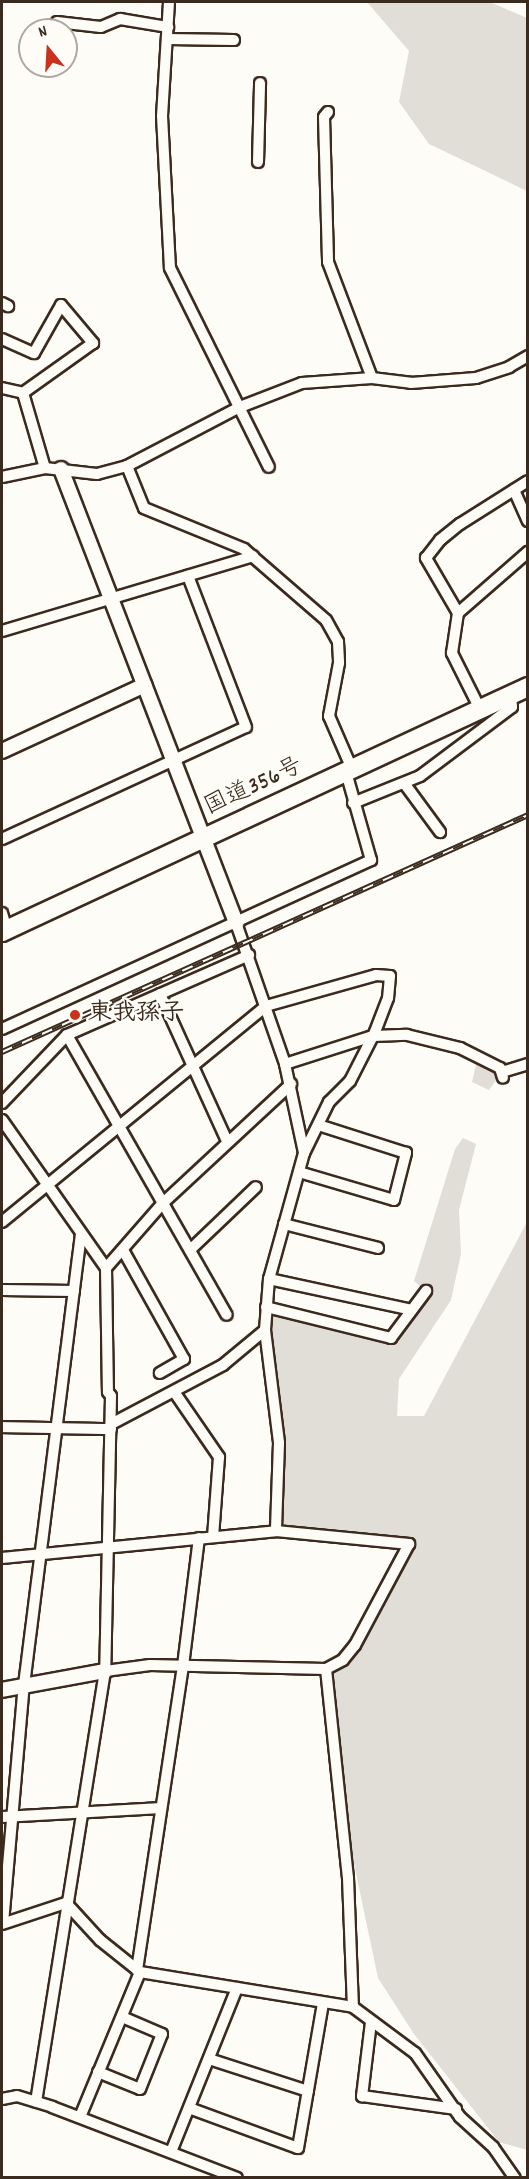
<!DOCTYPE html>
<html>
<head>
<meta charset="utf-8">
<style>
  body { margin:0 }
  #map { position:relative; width:529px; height:2179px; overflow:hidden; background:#fdfcf7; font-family:Dekko,"Klee One",sans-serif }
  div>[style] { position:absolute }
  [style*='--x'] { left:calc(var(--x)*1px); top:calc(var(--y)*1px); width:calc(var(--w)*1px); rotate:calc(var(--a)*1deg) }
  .green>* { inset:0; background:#e1ded7 }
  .roads { filter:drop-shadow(2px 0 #3b2a1e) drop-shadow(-2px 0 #3b2a1e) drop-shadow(0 2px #3b2a1e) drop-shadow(0 -2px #3b2a1e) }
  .street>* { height:10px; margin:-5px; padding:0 5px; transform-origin:5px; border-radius:5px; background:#fdfcf7 }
  .secondary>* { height:14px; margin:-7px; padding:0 7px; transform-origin:7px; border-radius:7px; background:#fdfcf7 }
  .highway>* { height:18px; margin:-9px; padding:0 9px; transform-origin:9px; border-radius:9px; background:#fdfcf7 }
  .rail>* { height:6px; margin-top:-3px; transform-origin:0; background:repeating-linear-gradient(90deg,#fdfcf7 0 11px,#3b2a1e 0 22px); box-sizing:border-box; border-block:2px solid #3b2a1e }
  .dots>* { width:16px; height:16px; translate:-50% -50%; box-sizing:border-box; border:3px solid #fdfcf7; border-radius:50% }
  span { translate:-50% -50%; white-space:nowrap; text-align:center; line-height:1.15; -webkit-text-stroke:5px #fdfcf7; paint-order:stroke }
  .street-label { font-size:24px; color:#3b2a1e }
  .poi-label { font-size:24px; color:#3b2a1e; font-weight:700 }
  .left { translate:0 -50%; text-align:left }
  .frame { position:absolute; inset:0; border:3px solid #3b2a1e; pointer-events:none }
  .north { position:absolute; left:18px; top:18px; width:60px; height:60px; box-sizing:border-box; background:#fdfcf7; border:2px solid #afa8a0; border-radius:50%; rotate:342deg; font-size:16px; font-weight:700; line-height:24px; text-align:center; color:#3b2a1e }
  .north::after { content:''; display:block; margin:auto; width:21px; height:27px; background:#c8321e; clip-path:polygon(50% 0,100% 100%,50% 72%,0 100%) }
</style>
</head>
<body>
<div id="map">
  <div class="green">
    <i style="clip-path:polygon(367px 2px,490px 2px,527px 18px,527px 191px,429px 144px,399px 102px,409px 51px)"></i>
    <i style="clip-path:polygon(478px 1056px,502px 1072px,489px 1090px,472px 1082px)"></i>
    <i style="clip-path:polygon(463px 1138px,476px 1144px,459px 1210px,461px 1254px,451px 1300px,399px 1379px,397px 1416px,424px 1416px,527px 1222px,527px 2150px,499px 2142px,414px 2034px,378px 1978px,341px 1802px,326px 1669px,355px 1645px,409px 1545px,276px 1531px,279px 1443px,266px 1307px,392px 1338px,425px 1291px,414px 1281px,455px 1149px)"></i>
  </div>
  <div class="roads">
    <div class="street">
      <i style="--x:169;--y:2;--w:114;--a:93.5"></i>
      <i style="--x:162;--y:116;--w:152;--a:87"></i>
      <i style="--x:170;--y:268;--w:222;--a:63.6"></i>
      <i style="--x:57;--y:22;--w:44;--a:6.5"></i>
      <i style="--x:101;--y:27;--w:21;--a:-23"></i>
      <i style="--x:120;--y:19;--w:49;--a:9.5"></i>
      <i style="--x:168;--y:39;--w:66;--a:0.9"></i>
      <i style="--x:328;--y:112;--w:6;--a:129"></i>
      <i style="--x:324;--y:117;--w:145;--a:88.4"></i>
      <i style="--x:328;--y:262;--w:124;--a:69.2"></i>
      <i style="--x:258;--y:162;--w:79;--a:-88.5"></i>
      <i style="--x:2;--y:303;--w:7;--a:27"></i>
      <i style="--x:2;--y:339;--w:35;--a:24"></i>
      <i style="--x:34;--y:353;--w:55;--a:-60.6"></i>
      <i style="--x:61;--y:305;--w:50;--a:49.9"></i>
      <i style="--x:93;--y:343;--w:86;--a:144.5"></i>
      <i style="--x:23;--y:393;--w:78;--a:73.7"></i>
      <i style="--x:2;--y:388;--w:22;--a:13"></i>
      <i style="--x:127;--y:466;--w:45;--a:68"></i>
      <i style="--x:144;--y:508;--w:108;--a:22.3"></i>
      <i style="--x:244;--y:549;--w:108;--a:40.9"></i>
      <i style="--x:326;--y:620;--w:25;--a:61"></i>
      <i style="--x:338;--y:642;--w:21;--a:87"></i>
      <i style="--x:339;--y:663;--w:54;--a:100.7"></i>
      <i style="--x:329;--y:716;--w:58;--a:66.5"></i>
      <i style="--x:2;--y:477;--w:44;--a:-11.8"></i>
      <i style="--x:45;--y:468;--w:52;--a:6.6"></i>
      <i style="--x:97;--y:474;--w:31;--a:-15"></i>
      <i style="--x:127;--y:466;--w:127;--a:-27.6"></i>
      <i style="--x:240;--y:407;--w:66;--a:-21.2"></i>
      <i style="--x:302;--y:383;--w:70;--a:-4.1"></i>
      <i style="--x:372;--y:378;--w:39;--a:7"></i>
      <i style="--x:411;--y:383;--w:65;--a:-4.4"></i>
      <i style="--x:476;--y:378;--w:35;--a:-18"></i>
      <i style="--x:509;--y:367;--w:22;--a:-30"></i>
      <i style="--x:514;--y:490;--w:34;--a:66"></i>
      <i style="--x:458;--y:613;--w:93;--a:-41.1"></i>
      <i style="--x:2;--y:631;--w:262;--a:-16.6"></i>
      <i style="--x:480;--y:709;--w:63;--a:-116.6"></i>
      <i style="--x:452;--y:653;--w:40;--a:-81.5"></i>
      <i style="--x:458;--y:613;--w:64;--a:-120.2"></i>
      <i style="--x:426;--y:558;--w:23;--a:-52"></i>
      <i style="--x:440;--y:540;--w:26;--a:-39"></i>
      <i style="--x:460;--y:524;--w:80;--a:-32.3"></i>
      <i style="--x:404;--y:783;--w:61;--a:53.7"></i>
      <i style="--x:353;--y:803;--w:72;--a:-21.9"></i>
      <i style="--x:420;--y:776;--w:115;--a:-36.9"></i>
      <i style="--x:512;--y:707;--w:12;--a:-95"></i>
      <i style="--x:2;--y:839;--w:268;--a:-24.7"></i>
      <i style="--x:246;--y:727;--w:162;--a:-111"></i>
      <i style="--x:2;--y:913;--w:18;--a:74"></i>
      <i style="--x:236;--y:923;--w:149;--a:70.8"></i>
      <i style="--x:285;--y:1064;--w:91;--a:77.9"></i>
      <i style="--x:160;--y:994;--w:162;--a:65.5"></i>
      <i style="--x:2;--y:1029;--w:406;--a:-24.6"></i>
      <i style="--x:371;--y:860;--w:91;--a:-105.9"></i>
      <i style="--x:67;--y:1035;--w:322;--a:60.3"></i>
      <i style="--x:285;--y:1064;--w:92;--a:-17.7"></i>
      <i style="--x:373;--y:1036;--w:34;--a:-2"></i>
      <i style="--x:407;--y:1035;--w:55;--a:13.8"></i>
      <i style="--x:460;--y:1048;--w:45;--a:26.6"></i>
      <i style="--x:500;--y:1068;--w:10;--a:73"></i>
      <i style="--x:502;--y:1072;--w:27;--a:-17"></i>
      <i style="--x:2;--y:1103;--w:94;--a:-46.3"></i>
      <i style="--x:67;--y:1035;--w:199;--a:-23.7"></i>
      <i style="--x:2;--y:1120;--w:181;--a:54.9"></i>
      <i style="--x:106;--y:1268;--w:124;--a:89.1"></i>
      <i style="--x:108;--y:1392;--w:5;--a:53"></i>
      <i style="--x:111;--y:1396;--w:275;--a:91.2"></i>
      <i style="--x:105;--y:1671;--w:436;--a:99.1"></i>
      <i style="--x:299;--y:1172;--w:99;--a:16.4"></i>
      <i style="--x:394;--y:1200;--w:49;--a:-75.7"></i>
      <i style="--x:406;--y:1153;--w:92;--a:-162.3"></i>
      <i style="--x:2;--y:1222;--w:341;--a:-39.3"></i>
      <i style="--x:266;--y:1006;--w:114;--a:-15.7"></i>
      <i style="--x:376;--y:975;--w:14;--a:4"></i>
      <i style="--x:390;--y:976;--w:22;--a:95"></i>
      <i style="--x:388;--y:998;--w:36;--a:111"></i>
      <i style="--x:375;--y:1032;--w:55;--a:117"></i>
      <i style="--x:350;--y:1081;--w:30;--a:135"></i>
      <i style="--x:329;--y:1102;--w:57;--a:116.1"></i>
      <i style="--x:304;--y:1153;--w:131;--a:105.5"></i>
      <i style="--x:269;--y:1279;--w:51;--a:94.5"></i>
      <i style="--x:265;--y:1330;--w:55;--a:140.2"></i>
      <i style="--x:223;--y:1365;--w:127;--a:152.2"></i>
      <i style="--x:284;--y:1224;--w:97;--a:14.3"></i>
      <i style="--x:123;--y:1250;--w:125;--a:60.8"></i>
      <i style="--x:184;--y:1359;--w:28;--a:150"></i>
      <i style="--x:190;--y:1250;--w:91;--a:-43.7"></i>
      <i style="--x:106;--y:1268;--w:86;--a:-48.8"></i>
      <i style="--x:163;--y:1203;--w:175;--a:-42.9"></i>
      <i style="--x:269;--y:1279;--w:146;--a:12.2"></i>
      <i style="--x:2;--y:1290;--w:72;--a:0.8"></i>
      <i style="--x:266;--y:1307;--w:129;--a:13.9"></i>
      <i style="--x:391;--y:1338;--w:59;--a:-53.3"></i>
      <i style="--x:265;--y:1330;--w:114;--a:82.9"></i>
      <i style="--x:279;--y:1443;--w:88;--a:92"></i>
      <i style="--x:175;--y:1393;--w:78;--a:55.5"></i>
      <i style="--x:219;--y:1457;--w:80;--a:94.3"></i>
      <i style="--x:2;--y:1427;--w:109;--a:1.1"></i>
      <i style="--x:2;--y:1558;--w:275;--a:-5.6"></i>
      <i style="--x:276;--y:1531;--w:134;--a:5.6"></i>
      <i style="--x:409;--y:1544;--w:115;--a:118.1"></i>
      <i style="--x:355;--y:1645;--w:19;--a:129"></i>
      <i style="--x:343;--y:1660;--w:19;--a:152"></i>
      <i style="--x:326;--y:1669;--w:176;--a:-178.7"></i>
      <i style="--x:150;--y:1665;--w:45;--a:172.4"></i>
      <i style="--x:326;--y:1669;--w:210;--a:84"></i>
      <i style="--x:348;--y:1878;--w:129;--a:87.8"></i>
      <i style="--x:2;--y:1817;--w:159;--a:-3.2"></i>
      <i style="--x:3;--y:1923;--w:239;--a:-85"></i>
      <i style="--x:24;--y:1685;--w:453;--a:-82.8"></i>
      <i style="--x:2;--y:1924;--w:67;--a:-18.2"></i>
      <i style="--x:66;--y:1903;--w:50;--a:47.4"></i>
      <i style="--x:100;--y:1940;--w:51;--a:38.7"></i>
      <i style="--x:140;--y:1972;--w:216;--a:9.3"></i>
      <i style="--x:353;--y:2007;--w:77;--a:36.6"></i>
      <i style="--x:415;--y:2053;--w:78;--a:54.9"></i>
      <i style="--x:460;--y:2117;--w:45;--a:42.3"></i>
      <i style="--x:493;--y:2147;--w:38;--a:55"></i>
      <i style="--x:137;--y:1970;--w:307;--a:-81.4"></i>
      <i style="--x:183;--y:1666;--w:129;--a:-82.9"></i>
      <i style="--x:371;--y:2022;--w:75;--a:96.9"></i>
      <i style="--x:362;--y:2096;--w:95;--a:7.9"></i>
      <i style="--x:209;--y:2059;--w:104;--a:17.9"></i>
      <i style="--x:98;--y:2072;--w:45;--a:22"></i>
      <i style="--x:140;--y:2089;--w:59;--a:-68.2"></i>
      <i style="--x:162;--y:2034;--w:43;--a:-157"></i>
      <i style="--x:2;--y:2099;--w:15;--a:-11"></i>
      <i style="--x:17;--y:2096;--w:37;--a:17"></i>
      <i style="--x:52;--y:2107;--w:198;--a:21"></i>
      <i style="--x:189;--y:2108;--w:116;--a:20.2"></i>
      <i style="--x:298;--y:2148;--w:147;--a:-80.2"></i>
      <i style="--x:80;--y:2117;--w:157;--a:-67.5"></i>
      <i style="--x:171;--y:2152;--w:177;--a:-68.1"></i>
    </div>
    <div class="secondary">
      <i style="--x:61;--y:469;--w:487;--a:68.9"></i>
      <i style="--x:2;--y:751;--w:157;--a:-24.8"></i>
      <i style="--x:2;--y:1690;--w:105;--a:-10.5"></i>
    </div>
    <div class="highway">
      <i style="--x:2;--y:932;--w:580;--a:-24.98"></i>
    </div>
  </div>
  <div class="rail">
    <i style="--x:2;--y:1052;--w:577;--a:-24.25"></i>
  </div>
  <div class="dots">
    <i style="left:75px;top:1015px;background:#c8321e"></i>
  </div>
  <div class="street-label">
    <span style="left:254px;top:788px;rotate:-25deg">国道356号</span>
  </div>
  <div class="poi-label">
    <span class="left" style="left:88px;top:1015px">東我孫子</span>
  </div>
  <div class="frame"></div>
  <div class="north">N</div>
</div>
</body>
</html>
